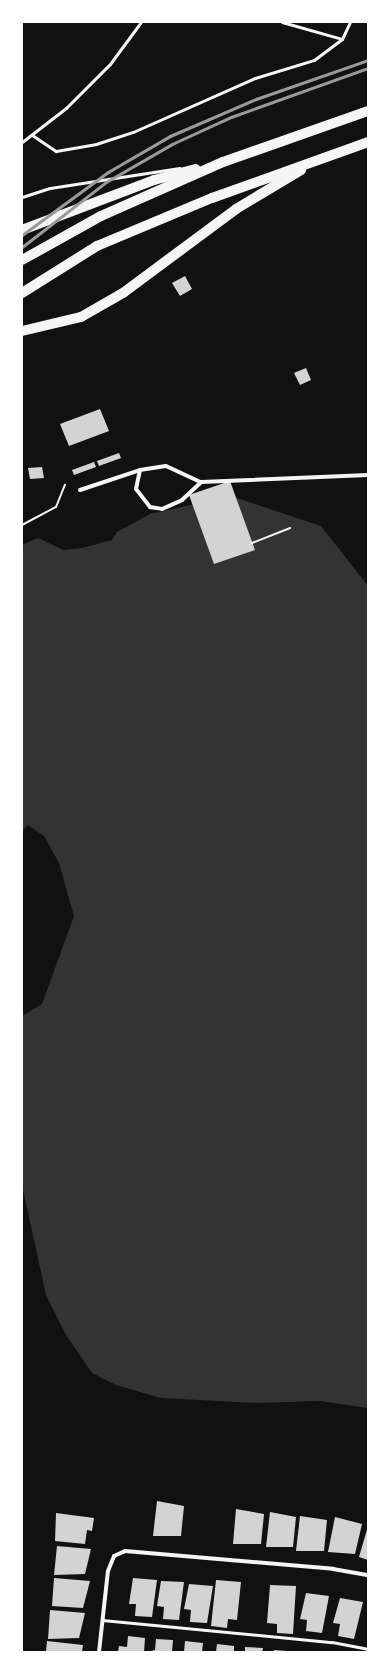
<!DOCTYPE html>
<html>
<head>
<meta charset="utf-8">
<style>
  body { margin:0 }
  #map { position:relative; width:390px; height:1674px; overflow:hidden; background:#111; font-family:Manrope,sans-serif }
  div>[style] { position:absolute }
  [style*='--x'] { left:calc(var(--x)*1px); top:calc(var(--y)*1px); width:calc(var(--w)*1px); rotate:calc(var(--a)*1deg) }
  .water>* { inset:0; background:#333 }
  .building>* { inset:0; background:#d3d3d3 }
  .path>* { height:2px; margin:-1px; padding:0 1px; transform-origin:1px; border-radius:1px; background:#f5f5f5 }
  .service>* { height:3px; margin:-1.5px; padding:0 1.5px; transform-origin:1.5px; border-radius:1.5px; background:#f5f5f5 }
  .minor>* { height:4px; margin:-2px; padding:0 2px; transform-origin:2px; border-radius:2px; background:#f5f5f5 }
  .primary>* { height:10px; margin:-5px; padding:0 5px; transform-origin:5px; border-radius:5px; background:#f5f5f5 }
  .rail>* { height:3px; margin:-1.5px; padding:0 1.5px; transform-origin:1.5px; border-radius:1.5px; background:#9a9a9a }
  span { translate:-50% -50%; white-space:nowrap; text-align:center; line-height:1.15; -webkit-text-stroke:3px #fff; paint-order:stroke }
  .frame { position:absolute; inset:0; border:23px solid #fff; pointer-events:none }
</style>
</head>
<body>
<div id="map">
  <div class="water">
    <i style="clip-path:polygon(231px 496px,321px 526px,368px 586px,368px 1408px,320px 1401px,257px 1403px,161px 1398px,116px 1385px,92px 1373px,66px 1335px,46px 1295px,22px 1185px,22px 1016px,42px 1004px,74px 916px,59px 863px,44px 836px,28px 825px,22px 831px,22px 545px,38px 538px,63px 550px,82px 548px,112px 540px,117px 532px,150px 514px)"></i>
  </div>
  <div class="building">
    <i style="clip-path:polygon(185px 276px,192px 289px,180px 296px,172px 283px)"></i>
    <i style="clip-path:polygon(306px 368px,311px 380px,300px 385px,294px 373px)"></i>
    <i style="clip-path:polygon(100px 409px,109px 431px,69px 446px,60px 424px)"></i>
    <i style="clip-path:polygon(119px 453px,121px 458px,99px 466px,97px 461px)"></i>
    <i style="clip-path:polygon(94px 462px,96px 467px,74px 475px,72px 470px)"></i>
    <i style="clip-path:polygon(42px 467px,44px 478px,30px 479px,28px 468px)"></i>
    <i style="clip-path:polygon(230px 481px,255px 550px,214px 564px,189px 495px)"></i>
    <i style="clip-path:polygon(157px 1501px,184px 1506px,181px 1536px,153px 1536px)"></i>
    <i style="clip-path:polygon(236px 1509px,264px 1514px,261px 1544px,233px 1544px)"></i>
    <i style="clip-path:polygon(270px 1512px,296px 1517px,293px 1547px,266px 1547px)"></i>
    <i style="clip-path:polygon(56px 1513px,94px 1518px,92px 1531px,87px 1530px,85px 1544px,55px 1541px)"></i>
    <i style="clip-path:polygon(300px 1516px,327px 1520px,324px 1551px,296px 1551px)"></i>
    <i style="clip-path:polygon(335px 1517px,362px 1524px,355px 1554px,328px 1552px)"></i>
    <i style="clip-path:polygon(368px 1526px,368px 1560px,359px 1557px)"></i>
    <i style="clip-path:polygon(57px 1546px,91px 1549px,85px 1574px,54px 1575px)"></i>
    <i style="clip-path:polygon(54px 1578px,90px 1581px,83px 1608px,52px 1606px)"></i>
    <i style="clip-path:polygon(133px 1578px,157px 1580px,152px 1617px,135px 1616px,136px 1604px,129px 1604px)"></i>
    <i style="clip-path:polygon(216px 1580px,241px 1582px,237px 1620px,228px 1619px,227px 1628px,211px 1626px)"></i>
    <i style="clip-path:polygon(161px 1581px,184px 1582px,179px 1620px,163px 1619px,164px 1607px,157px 1606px)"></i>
    <i style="clip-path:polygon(189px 1584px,213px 1586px,207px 1623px,190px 1622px,191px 1610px,184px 1609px)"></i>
    <i style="clip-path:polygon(270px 1585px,296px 1586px,293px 1634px,277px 1633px,277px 1624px,267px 1623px)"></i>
    <i style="clip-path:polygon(306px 1593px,329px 1596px,322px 1633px,306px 1631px,307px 1620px,300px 1619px)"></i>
    <i style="clip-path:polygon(340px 1598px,363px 1602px,354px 1639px,338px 1636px,340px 1624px,333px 1623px)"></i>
    <i style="clip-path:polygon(50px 1610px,85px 1613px,79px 1638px,48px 1639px)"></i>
    <i style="clip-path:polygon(128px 1636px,145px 1638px,144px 1652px,118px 1652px,119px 1646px,127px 1647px)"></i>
    <i style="clip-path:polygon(156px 1639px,173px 1640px,172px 1652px,147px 1652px,155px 1650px)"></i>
    <i style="clip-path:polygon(47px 1641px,83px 1645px,82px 1652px,46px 1652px)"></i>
    <i style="clip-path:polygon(185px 1641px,203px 1643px,202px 1652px,184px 1652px)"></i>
    <i style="clip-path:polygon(217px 1644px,234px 1646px,234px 1652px,216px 1652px)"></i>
    <i style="clip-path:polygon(245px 1647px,263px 1648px,262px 1652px,245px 1652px)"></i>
    <i style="clip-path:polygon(274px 1650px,287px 1651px,287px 1652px,274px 1652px)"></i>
  </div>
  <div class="path">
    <i style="--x:22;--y:525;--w:38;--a:-28"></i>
    <i style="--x:56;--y:507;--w:24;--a:-68"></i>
    <i style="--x:252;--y:543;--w:41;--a:-21.5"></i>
  </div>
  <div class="service">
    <i style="--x:282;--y:22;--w:62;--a:15.8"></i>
    <i style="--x:342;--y:39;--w:19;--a:-65"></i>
    <i style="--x:32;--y:135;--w:29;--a:34"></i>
    <i style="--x:56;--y:151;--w:41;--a:-9.9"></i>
    <i style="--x:96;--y:144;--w:39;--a:-18"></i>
    <i style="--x:133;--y:132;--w:133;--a:-23.9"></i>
    <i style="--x:255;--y:78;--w:62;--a:-17"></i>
    <i style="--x:314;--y:60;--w:35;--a:-37"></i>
    <i style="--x:22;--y:142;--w:56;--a:-37.7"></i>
    <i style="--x:66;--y:108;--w:62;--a:-45"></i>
    <i style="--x:110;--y:64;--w:52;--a:-53.6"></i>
    <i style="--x:22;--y:197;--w:29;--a:-18"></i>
    <i style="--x:50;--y:188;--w:131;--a:-8.8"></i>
    <i style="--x:102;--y:1620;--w:231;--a:5.5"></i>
    <i style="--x:332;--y:1642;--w:37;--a:11"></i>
  </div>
  <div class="minor">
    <i style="--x:140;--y:470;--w:19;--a:102"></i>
    <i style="--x:136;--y:489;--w:23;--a:52"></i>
    <i style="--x:150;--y:507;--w:12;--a:9"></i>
    <i style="--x:162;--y:509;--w:22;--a:-24"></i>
    <i style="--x:182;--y:500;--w:26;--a:-43"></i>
    <i style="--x:80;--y:490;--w:63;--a:-18.4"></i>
    <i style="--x:140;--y:470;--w:26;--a:-9"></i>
    <i style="--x:166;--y:466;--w:38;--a:25"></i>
    <i style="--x:201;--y:482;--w:167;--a:-2.4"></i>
    <i style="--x:99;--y:1652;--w:81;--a:-83.7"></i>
    <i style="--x:108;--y:1571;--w:16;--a:-68"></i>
    <i style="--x:114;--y:1556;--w:12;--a:-24"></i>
    <i style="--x:125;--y:1551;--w:209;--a:4.9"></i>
    <i style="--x:333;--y:1569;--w:36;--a:10"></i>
  </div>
  <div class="primary">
    <i style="--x:22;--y:230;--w:141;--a:-20.7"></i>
    <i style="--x:154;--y:180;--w:43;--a:-14.7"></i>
    <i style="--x:22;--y:260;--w:90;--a:-29.1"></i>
    <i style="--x:101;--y:216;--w:133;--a:-23.9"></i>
    <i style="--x:223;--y:162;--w:154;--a:-19.4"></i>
    <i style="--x:22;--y:293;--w:89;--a:-32.1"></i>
    <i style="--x:97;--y:246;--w:125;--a:-22.7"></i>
    <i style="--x:212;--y:198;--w:166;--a:-19.7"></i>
    <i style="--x:22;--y:331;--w:61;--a:-13.3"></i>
    <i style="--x:81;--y:317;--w:48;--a:-29.7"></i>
    <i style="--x:123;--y:293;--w:141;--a:-36.6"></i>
    <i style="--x:236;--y:209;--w:76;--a:-31"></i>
  </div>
  <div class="rail">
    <i style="--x:22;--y:235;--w:107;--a:-36.2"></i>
    <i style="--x:108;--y:172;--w:72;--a:-30.1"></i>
    <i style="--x:170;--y:136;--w:94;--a:-23.3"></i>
    <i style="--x:256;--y:99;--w:119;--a:-19.2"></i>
    <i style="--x:22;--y:247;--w:106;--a:-37.7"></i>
    <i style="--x:106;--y:182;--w:76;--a:-29.9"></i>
    <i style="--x:172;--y:144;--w:65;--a:-24.6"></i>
    <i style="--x:231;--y:117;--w:145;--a:-19.7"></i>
  </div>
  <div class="frame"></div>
</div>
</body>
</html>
